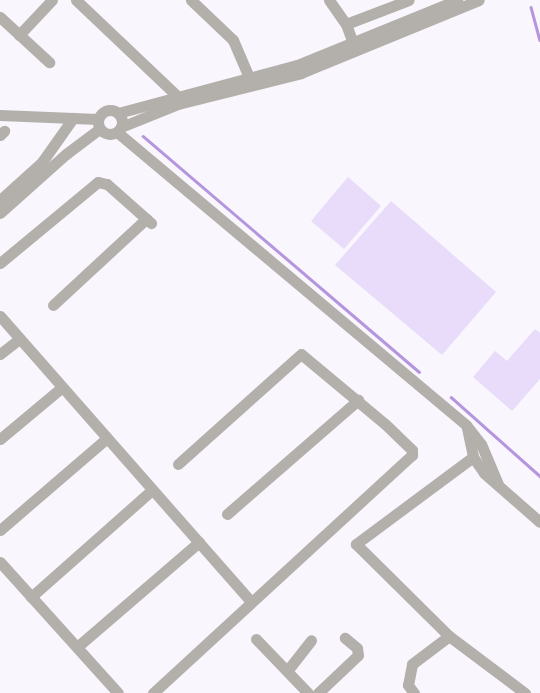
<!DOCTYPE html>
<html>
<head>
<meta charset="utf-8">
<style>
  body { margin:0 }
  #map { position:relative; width:540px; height:693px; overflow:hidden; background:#f9f6fd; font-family:Karla,sans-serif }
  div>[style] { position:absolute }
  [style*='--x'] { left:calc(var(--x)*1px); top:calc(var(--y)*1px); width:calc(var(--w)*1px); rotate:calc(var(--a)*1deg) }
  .green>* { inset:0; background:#e8dcfa }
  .stream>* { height:2.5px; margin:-1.25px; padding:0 1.25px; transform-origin:1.25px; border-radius:1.25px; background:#b495de }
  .minor>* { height:11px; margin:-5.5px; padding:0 5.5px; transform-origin:5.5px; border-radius:5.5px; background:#b3b0ab }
  .minor>.ring { margin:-5.5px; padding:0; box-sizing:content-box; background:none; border:11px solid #b3b0ab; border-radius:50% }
  span { translate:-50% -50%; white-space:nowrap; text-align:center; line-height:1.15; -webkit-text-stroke:5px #fff; paint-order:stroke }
</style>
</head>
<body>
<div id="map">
  <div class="green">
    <i style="clip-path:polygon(348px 177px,381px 206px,344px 249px,311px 221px)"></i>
    <i style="clip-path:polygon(391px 201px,496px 292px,442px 355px,335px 265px)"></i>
    <i style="clip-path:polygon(535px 329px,540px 333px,540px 379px,512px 411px,473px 377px,495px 351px,507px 361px)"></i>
  </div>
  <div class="stream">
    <i style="--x:531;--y:7;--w:34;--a:75"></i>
    <i style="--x:143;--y:136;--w:363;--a:40.5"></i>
    <i style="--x:451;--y:397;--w:119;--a:41.6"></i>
  </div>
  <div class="minor">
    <i style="--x:76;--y:0;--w:138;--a:43.5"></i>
    <i style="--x:191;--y:0;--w:58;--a:43.6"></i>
    <i style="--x:233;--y:40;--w:46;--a:66.8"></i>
    <i style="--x:329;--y:0;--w:29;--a:55"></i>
    <i style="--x:346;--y:24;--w:27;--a:70"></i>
    <i style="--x:0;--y:17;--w:67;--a:42.6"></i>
    <i style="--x:346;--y:24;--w:67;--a:-20.9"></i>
    <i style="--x:19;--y:35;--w:48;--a:-46.7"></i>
    <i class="ring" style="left:98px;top:110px;width:13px;height:13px"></i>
    <i style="--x:118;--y:113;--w:185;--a:-15"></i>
    <i style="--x:297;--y:65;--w:173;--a:-22.1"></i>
    <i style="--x:0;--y:115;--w:98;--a:2.3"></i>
    <i style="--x:121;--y:127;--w:61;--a:-22"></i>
    <i style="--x:178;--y:104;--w:127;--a:-14.1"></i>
    <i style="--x:301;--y:73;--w:192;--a:-22.3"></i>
    <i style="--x:117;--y:132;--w:456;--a:40"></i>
    <i style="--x:466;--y:425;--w:24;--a:52"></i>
    <i style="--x:481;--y:444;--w:43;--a:67"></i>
    <i style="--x:0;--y:135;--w:6;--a:-45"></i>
    <i style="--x:0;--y:200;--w:57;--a:-42.1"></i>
    <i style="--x:42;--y:162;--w:54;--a:-54.8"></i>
    <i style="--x:0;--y:213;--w:89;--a:-41.8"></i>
    <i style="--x:66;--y:154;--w:41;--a:-37.1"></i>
    <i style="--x:0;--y:263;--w:127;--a:-39.6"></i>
    <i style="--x:98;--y:182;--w:9;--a:13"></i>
    <i style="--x:107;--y:184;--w:59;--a:41.6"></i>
    <i style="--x:53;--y:305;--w:127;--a:-42.8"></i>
    <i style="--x:0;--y:316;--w:379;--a:48.7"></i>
    <i style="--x:0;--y:354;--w:24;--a:-38"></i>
    <i style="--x:467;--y:428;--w:30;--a:78"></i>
    <i style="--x:473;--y:457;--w:19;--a:55"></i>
    <i style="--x:484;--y:473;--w:74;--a:41.2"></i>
    <i style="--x:0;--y:439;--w:80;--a:-39.9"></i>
    <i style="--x:473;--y:457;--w:146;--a:143.4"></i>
    <i style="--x:356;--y:544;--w:131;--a:44.7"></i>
    <i style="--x:449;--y:636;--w:95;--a:36.9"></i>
    <i style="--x:227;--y:514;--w:174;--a:-41"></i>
    <i style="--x:0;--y:530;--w:141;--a:-40.7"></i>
    <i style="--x:0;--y:562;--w:176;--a:48"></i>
    <i style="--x:31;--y:597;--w:162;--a:-41.5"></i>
    <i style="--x:256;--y:639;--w:75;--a:46.1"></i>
    <i style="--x:77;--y:647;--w:161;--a:-40.7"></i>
    <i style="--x:287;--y:671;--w:39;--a:-52"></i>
    <i style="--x:153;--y:693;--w:352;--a:-42.6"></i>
    <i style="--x:412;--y:455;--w:5;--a:-90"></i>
    <i style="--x:412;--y:450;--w:37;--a:-136"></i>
    <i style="--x:385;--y:424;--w:109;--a:-140.2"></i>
    <i style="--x:301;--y:354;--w:165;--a:138.2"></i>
    <i style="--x:318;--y:693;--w:55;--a:-43.5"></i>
    <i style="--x:358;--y:655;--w:7;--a:-98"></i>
    <i style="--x:357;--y:648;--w:16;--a:-140"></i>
    <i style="--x:414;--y:693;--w:10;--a:-127"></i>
    <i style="--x:408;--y:685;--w:21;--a:-79"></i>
    <i style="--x:412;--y:664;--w:46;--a:-37.1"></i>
  </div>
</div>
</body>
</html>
